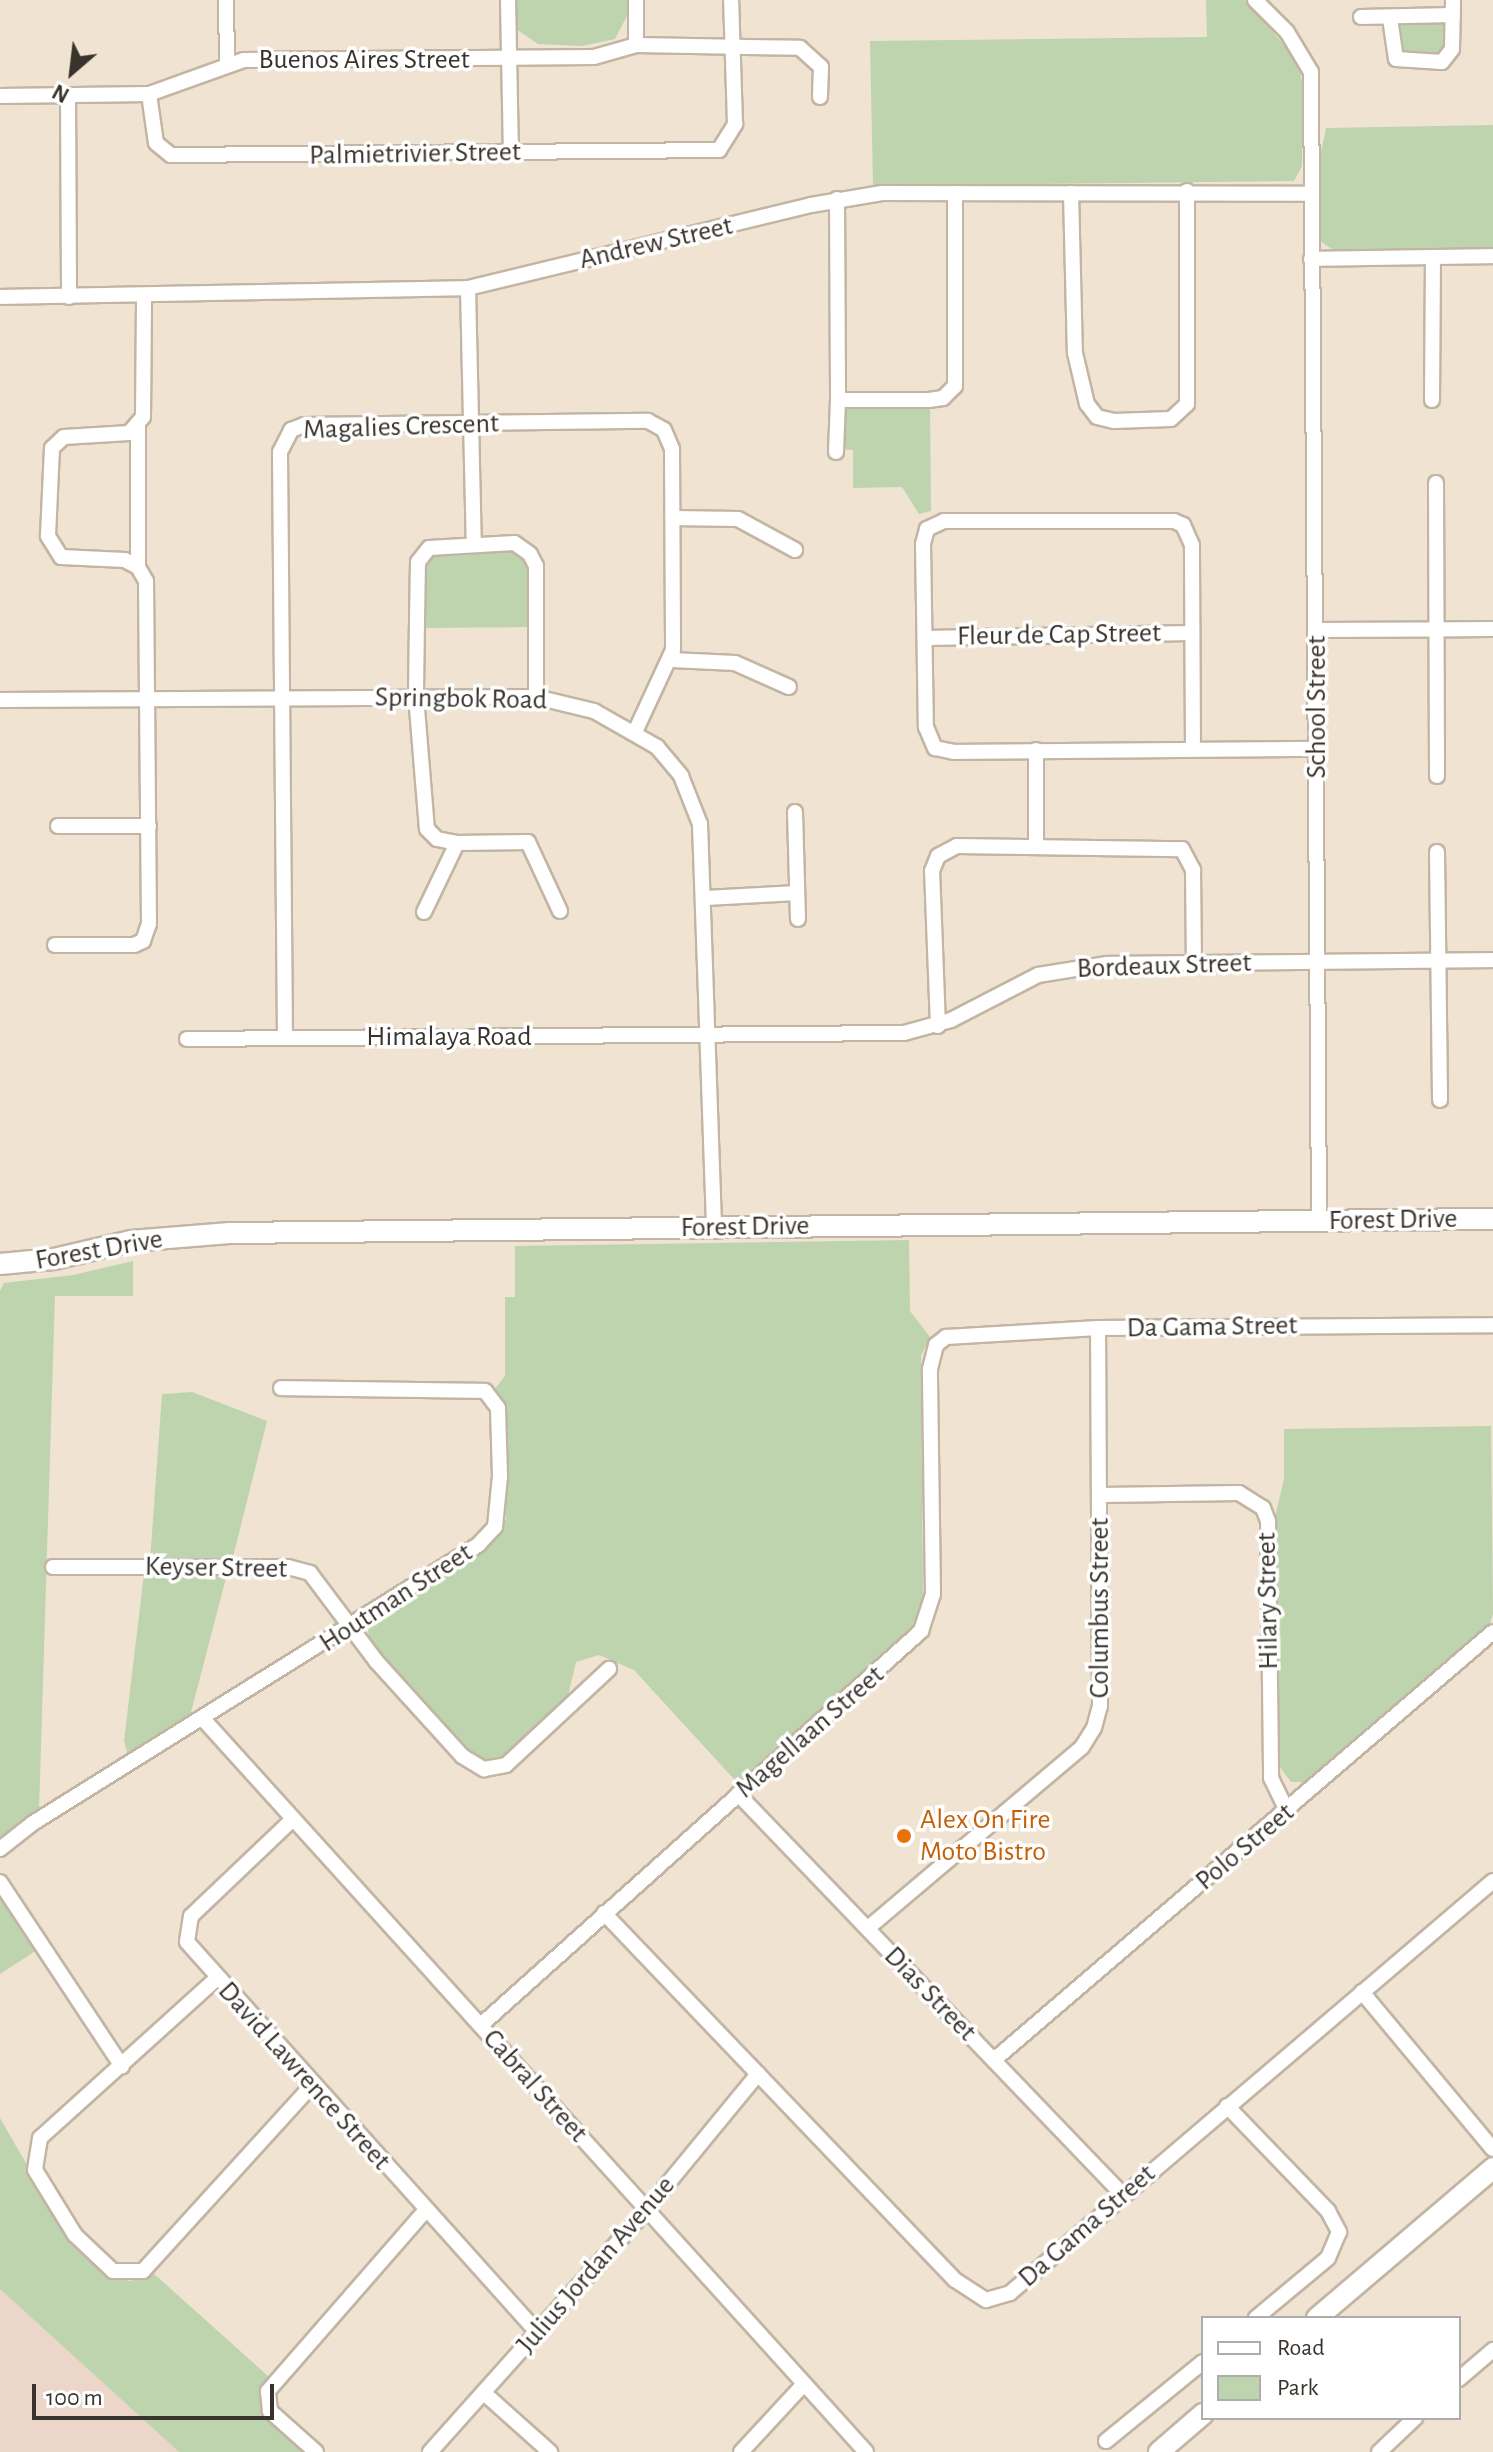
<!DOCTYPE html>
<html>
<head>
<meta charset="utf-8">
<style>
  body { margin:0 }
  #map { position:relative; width:1493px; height:2452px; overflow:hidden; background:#f0e3d2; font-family:"Alegreya Sans",sans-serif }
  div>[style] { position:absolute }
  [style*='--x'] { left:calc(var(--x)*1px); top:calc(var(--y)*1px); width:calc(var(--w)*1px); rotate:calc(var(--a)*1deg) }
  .medical>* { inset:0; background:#ecd6ca }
  .green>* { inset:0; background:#bdd4af }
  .roads { filter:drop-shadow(2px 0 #c2b5a4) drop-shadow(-2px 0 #c2b5a4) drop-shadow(0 2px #c2b5a4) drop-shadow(0 -2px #c2b5a4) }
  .street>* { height:14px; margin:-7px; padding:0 7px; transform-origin:7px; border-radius:7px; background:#fff }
  .secondary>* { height:20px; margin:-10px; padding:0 10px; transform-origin:10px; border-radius:10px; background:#fff }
  .dots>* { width:22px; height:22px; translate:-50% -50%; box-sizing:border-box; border:4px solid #fff; border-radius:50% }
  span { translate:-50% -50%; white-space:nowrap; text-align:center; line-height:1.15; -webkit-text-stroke:7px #fff; paint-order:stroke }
  .street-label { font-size:28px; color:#38332c }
  .food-label { font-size:28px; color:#c56008 }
  .left { translate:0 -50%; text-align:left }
  .legend { position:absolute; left:1201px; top:2316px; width:260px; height:104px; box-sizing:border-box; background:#fff; border:2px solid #afadab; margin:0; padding:10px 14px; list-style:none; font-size:24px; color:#38332c }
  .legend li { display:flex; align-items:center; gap:16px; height:40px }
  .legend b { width:40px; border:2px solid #afadab }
  .north { position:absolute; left:32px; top:32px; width:80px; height:80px; -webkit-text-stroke:6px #fff; paint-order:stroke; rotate:208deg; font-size:22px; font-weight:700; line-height:32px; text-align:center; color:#38332c }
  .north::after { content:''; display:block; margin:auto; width:28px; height:36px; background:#38332c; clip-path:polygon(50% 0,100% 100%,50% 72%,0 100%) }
  .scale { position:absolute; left:32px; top:2384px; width:242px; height:36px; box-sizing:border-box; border:4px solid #38332c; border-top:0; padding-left:10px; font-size:24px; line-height:28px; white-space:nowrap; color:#38332c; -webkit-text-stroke:6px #fff; paint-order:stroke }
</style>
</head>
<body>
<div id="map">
  <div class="medical">
    <i style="clip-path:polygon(0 2289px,179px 2452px,0 2452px)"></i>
  </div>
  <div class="green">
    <i style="clip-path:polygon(515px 0,627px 0,628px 14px,615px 39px,582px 46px,538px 44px,516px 29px)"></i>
    <i style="clip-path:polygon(1206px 0,1245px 0,1297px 60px,1303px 86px,1302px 166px,1294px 181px,873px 186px,870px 41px,1207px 37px)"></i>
    <i style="clip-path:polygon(1441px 23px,1448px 30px,1447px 50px,1440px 55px,1405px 56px,1395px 49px,1396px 31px,1402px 24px)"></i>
    <i style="clip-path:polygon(1493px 125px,1493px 250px,1335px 251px,1317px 239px,1317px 171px,1326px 128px)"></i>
    <i style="clip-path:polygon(849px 406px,930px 406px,931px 511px,919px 514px,902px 487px,853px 488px,853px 450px,840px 449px,843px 411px)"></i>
    <i style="clip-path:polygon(509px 549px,523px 555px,529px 566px,529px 627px,423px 628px,424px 564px,434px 553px)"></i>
    <i style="clip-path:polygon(909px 1240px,910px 1311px,930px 1337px,921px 1356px,923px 1602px,909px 1633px,743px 1789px,634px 1670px,599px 1655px,576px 1662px,567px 1700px,506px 1757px,489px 1764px,472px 1757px,371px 1646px,368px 1631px,375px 1617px,490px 1545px,506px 1519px,504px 1405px,495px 1389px,505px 1376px,505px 1297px,515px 1297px,515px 1246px)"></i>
    <i style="clip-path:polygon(133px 1261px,133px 1296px,55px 1296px,39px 1810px,0 1837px,0 1291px,4px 1283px,73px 1275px)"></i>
    <i style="clip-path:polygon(192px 1392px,267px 1421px,232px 1561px,150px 1561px,162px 1394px)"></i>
    <i style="clip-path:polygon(1491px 1426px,1493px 1614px,1488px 1629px,1310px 1782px,1291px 1782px,1277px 1763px,1275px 1517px,1284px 1479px,1284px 1429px)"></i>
    <i style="clip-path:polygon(144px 1574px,227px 1574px,189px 1720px,128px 1755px,124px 1741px)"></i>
    <i style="clip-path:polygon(0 1893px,37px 1950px,0 1974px)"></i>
    <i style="clip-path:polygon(0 2118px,69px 2238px,115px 2278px,131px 2281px,152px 2272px,269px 2377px,262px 2396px,265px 2413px,306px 2452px,179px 2452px,0 2289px)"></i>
  </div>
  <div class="roads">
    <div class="street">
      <i style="--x:226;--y:0;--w:64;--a:89.1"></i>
      <i style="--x:508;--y:0;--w:153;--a:88.9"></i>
      <i style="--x:636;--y:0;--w:45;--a:90"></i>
      <i style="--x:1255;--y:0;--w:45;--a:45"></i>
      <i style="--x:1287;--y:32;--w:47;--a:59"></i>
      <i style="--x:1311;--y:72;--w:1149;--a:89.6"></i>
      <i style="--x:1361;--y:17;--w:92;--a:-1.2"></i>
      <i style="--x:1390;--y:18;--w:41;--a:81.7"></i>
      <i style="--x:1396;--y:59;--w:46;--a:3.7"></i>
      <i style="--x:1442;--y:62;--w:16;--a:-52"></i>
      <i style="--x:1452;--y:49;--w:49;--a:-88.8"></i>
      <i style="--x:149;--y:94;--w:49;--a:81.9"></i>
      <i style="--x:156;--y:143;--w:19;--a:39"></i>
      <i style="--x:171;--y:155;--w:548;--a:-0.52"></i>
      <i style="--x:719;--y:150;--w:31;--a:-58"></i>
      <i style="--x:735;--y:124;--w:124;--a:-91.8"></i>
      <i style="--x:0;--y:96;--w:149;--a:-0.8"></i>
      <i style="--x:149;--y:94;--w:101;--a:-19.7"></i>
      <i style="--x:244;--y:60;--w:350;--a:-0.5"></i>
      <i style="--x:594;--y:57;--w:44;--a:-15.9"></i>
      <i style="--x:636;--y:45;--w:164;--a:1"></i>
      <i style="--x:800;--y:48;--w:28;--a:42"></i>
      <i style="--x:821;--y:67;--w:30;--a:92"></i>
      <i style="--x:68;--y:96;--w:201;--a:89.7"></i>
      <i style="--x:1071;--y:193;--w:160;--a:88.6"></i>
      <i style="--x:1075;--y:353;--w:52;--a:76.8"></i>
      <i style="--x:1087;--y:404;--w:16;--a:52"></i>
      <i style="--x:1097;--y:417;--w:17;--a:13"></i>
      <i style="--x:1114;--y:421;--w:57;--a:-2"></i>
      <i style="--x:1171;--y:419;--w:22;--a:-43"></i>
      <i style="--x:1187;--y:404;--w:213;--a:-90"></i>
      <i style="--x:837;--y:199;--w:201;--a:89.7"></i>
      <i style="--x:838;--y:400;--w:91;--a:0"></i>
      <i style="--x:929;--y:400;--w:14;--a:-8"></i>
      <i style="--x:943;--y:398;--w:17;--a:-45"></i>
      <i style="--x:955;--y:386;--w:193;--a:-90"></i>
      <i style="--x:1311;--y:259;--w:182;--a:-0.9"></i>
      <i style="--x:468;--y:288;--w:256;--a:88.7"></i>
      <i style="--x:0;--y:297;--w:468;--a:-1.1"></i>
      <i style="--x:468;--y:288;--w:353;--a:-13.6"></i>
      <i style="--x:811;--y:205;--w:72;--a:-9.6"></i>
      <i style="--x:882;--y:193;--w:429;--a:0.1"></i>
      <i style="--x:1432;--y:400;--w:143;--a:-89.6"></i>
      <i style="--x:138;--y:426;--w:141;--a:90"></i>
      <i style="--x:836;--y:452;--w:52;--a:-87.8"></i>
      <i style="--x:1436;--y:483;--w:293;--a:89.8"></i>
      <i style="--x:673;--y:518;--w:65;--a:0.9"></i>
      <i style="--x:738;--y:519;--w:65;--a:28.5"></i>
      <i style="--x:1316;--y:630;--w:177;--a:-0.3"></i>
      <i style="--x:926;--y:638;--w:265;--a:-1.1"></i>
      <i style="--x:672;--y:660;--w:63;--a:2.7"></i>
      <i style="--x:735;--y:663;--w:59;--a:24"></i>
      <i style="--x:536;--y:697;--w:131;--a:-90"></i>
      <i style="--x:536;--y:566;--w:13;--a:-117"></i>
      <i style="--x:530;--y:554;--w:19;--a:-145"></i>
      <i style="--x:514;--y:543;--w:85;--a:176.6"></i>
      <i style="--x:429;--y:548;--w:18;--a:128"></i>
      <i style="--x:418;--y:562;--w:58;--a:91"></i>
      <i style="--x:417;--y:620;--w:76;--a:90.8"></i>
      <i style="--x:416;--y:696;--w:133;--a:85.3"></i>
      <i style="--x:427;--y:829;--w:14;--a:45"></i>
      <i style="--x:437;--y:839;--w:20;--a:11"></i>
      <i style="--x:457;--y:843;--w:71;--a:-0.8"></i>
      <i style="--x:528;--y:842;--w:76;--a:65.1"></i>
      <i style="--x:0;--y:700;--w:536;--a:-0.32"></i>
      <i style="--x:536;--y:697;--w:60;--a:13.6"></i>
      <i style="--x:594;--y:711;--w:73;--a:29.7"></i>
      <i style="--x:657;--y:747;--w:38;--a:50"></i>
      <i style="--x:681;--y:776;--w:52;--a:68.4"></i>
      <i style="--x:700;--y:824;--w:404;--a:88"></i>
      <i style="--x:1193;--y:749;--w:204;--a:-90.3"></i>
      <i style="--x:1192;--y:545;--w:22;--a:-114"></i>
      <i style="--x:1183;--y:525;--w:10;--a:-156"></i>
      <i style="--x:1174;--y:521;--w:230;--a:180"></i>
      <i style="--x:944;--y:521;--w:19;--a:155"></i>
      <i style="--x:927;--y:529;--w:16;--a:105"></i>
      <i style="--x:923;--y:544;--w:183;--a:89.1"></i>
      <i style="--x:926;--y:727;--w:23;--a:67"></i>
      <i style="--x:935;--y:748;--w:19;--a:12"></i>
      <i style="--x:954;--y:752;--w:363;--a:-0.5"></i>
      <i style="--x:795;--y:812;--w:107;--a:88.4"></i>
      <i style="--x:58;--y:826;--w:91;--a:0"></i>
      <i style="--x:1036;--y:846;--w:96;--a:-90"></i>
      <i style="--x:1437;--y:852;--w:248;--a:89.3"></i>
      <i style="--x:706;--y:898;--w:91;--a:-3.1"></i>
      <i style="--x:424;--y:912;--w:76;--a:-64.4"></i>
      <i style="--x:55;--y:945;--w:79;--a:0"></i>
      <i style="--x:134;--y:945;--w:10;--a:-24"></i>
      <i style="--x:143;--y:941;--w:18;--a:-71"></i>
      <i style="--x:149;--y:924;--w:343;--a:-90.5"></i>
      <i style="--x:146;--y:581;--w:16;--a:-120"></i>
      <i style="--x:138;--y:567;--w:15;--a:-152"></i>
      <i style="--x:125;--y:560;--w:64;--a:-177.3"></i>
      <i style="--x:61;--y:557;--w:25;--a:-122"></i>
      <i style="--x:48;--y:536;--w:88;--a:-87.4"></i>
      <i style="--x:52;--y:448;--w:16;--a:-43"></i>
      <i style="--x:64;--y:437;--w:65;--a:-3.5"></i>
      <i style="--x:129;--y:433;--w:21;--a:-49"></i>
      <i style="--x:143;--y:417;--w:120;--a:-89.5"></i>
      <i style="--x:938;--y:1026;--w:155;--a:-92.2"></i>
      <i style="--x:932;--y:871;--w:16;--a:-68"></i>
      <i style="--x:938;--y:856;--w:21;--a:-28"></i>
      <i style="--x:957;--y:846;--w:225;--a:0.8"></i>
      <i style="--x:1182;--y:849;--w:24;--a:62"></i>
      <i style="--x:1193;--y:870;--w:94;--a:89.4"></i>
      <i style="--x:285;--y:1038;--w:586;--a:-90.49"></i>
      <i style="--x:280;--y:452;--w:25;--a:-63"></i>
      <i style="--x:291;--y:430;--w:14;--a:-21"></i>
      <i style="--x:304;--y:425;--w:344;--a:-0.7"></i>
      <i style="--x:648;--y:421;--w:18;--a:29"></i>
      <i style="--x:664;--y:430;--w:21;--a:67"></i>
      <i style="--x:672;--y:449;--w:201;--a:89.7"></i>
      <i style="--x:673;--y:650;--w:90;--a:114.9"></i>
      <i style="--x:187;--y:1039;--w:717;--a:-0.48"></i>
      <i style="--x:904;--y:1033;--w:49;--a:-15.5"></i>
      <i style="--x:951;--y:1020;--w:98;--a:-27.3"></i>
      <i style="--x:1038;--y:975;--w:70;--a:-9.1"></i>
      <i style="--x:1107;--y:964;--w:386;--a:-0.6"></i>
      <i style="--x:1101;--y:1495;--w:138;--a:-0.8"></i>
      <i style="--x:1239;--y:1493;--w:28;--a:32"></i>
      <i style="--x:1263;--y:1508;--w:14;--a:69"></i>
      <i style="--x:1268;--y:1521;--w:257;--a:89.3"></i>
      <i style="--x:1271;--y:1778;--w:37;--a:64"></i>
      <i style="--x:53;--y:1567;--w:235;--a:0"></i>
      <i style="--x:288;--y:1567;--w:23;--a:15"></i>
      <i style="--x:310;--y:1573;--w:110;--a:53.1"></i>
      <i style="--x:376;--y:1661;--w:128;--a:47.8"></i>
      <i style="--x:462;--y:1756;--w:26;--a:31"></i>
      <i style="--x:484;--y:1769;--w:22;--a:-10"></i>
      <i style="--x:506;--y:1765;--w:141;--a:-43"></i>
      <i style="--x:204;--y:1720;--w:987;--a:47.87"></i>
      <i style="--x:738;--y:1794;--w:554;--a:46.17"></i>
      <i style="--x:293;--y:1819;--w:141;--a:136.4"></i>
      <i style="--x:191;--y:1916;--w:26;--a:99"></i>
      <i style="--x:187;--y:1942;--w:524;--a:48.09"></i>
      <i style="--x:0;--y:1849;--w:42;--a:-38.2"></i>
      <i style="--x:33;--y:1823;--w:525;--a:-31.99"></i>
      <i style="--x:478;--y:1545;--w:25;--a:-47"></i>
      <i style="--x:495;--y:1527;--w:51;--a:-84.4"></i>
      <i style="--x:500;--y:1476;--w:68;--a:-91.7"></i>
      <i style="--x:498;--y:1408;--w:21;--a:-127"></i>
      <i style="--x:485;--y:1391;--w:204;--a:-179.2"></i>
      <i style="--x:0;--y:1882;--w:221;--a:56.5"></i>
      <i style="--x:604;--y:1913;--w:508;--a:46.28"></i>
      <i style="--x:955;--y:2280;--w:37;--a:33"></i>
      <i style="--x:986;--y:2300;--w:25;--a:-16"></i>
      <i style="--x:1010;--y:2293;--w:635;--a:-40.46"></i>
      <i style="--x:868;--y:1928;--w:280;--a:-40.2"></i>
      <i style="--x:1082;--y:1747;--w:22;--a:-58"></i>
      <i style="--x:1094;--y:1728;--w:23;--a:-75"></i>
      <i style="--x:1100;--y:1706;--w:378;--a:-90.3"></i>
      <i style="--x:216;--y:1979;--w:237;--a:137.9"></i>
      <i style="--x:40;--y:2138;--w:32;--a:99"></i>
      <i style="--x:35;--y:2170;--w:76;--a:58.4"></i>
      <i style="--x:75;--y:2235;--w:52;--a:43.5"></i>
      <i style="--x:113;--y:2271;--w:30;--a:0"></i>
      <i style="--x:143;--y:2271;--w:253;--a:-47.7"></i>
      <i style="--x:1362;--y:1992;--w:204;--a:50.2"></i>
      <i style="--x:481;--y:2025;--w:591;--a:-41.84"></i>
      <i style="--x:921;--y:1631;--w:39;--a:-72"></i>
      <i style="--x:933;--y:1594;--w:225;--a:-90.8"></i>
      <i style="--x:930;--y:1369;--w:25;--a:-76"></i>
      <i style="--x:936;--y:1345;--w:13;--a:-39"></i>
      <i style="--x:946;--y:1337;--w:152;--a:-3.4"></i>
      <i style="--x:1098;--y:1328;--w:395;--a:-0.4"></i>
      <i style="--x:994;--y:2060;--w:657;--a:-40.62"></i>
      <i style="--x:1227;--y:2106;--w:146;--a:46.1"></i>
      <i style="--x:1328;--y:2211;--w:24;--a:62"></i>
      <i style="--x:1339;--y:2232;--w:28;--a:113"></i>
      <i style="--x:1328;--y:2258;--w:94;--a:140.2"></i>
      <i style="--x:1459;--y:2379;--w:45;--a:-40.5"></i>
      <i style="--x:484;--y:2393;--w:89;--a:41.8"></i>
      <i style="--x:1106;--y:2441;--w:125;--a:-39.2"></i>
      <i style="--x:316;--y:2452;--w:62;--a:-138.3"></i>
      <i style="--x:270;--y:2411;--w:20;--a:-96"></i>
      <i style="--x:268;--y:2391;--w:239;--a:-48.9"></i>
      <i style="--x:430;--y:2452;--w:326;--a:-48.2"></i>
      <i style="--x:647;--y:2209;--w:175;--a:-50.6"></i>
      <i style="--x:741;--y:2452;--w:93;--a:-47.2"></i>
      <i style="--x:1379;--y:2452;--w:50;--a:-43.4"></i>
    </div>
    <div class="secondary">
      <i style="--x:0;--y:1264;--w:54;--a:-5.3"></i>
      <i style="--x:54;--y:1259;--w:79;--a:-13.2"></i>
      <i style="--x:131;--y:1241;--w:99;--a:-4.6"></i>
      <i style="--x:230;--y:1233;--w:1263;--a:-0.64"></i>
      <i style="--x:1317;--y:2318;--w:231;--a:-40.4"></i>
      <i style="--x:1159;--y:2452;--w:58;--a:-40.8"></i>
    </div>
  </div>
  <div class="dots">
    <i style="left:904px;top:1836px;background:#e8710a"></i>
  </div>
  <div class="street-label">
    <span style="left:364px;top:60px">Buenos Aires Street</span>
    <span style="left:415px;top:154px;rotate:-1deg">Palmietrivier Street</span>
    <span style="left:656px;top:243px;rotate:-13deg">Andrew Street</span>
    <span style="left:401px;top:427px;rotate:-2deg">Magalies Crescent</span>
    <span style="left:1059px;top:635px;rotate:-1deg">Fleur de Cap Street</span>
    <span style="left:461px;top:699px;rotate:1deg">Springbok Road</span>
    <span style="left:1317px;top:707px;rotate:-90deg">School Street</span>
    <span style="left:1164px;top:966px;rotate:-2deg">Bordeaux Street</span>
    <span style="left:449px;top:1037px">Himalaya Road</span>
    <span style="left:1393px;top:1220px;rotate:-1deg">Forest Drive</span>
    <span style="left:745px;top:1227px;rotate:-1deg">Forest Drive</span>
    <span style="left:99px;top:1250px;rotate:-10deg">Forest Drive</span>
    <span style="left:1212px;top:1327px;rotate:-1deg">Da Gama Street</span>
    <span style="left:216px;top:1568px;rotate:1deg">Keyser Street</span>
    <span style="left:396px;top:1598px;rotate:-33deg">Houtman Street</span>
    <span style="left:1268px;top:1601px;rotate:-91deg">Hilary Street</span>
    <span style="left:1100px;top:1608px;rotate:-90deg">Columbus Street</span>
    <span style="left:810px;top:1732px;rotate:-41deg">Magellaan Street</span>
    <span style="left:1245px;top:1847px;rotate:-40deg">Polo Street</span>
    <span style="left:930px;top:1994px;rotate:46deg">Dias Street</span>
    <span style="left:304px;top:2076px;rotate:48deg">David Lawrence Street</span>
    <span style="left:535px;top:2086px;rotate:48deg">Cabral Street</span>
    <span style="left:1087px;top:2226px;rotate:-41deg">Da Gama Street</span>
    <span style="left:596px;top:2265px;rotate:-49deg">Julius Jordan Avenue</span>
  </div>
  <div class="food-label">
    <span class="left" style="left:920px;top:1836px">Alex On Fire<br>Moto Bistro</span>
  </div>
  <ul class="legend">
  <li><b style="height:10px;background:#fff"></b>Road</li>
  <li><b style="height:22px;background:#bdd4af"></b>Park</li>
  </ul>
  <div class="north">N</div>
  <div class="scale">100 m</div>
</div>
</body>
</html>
